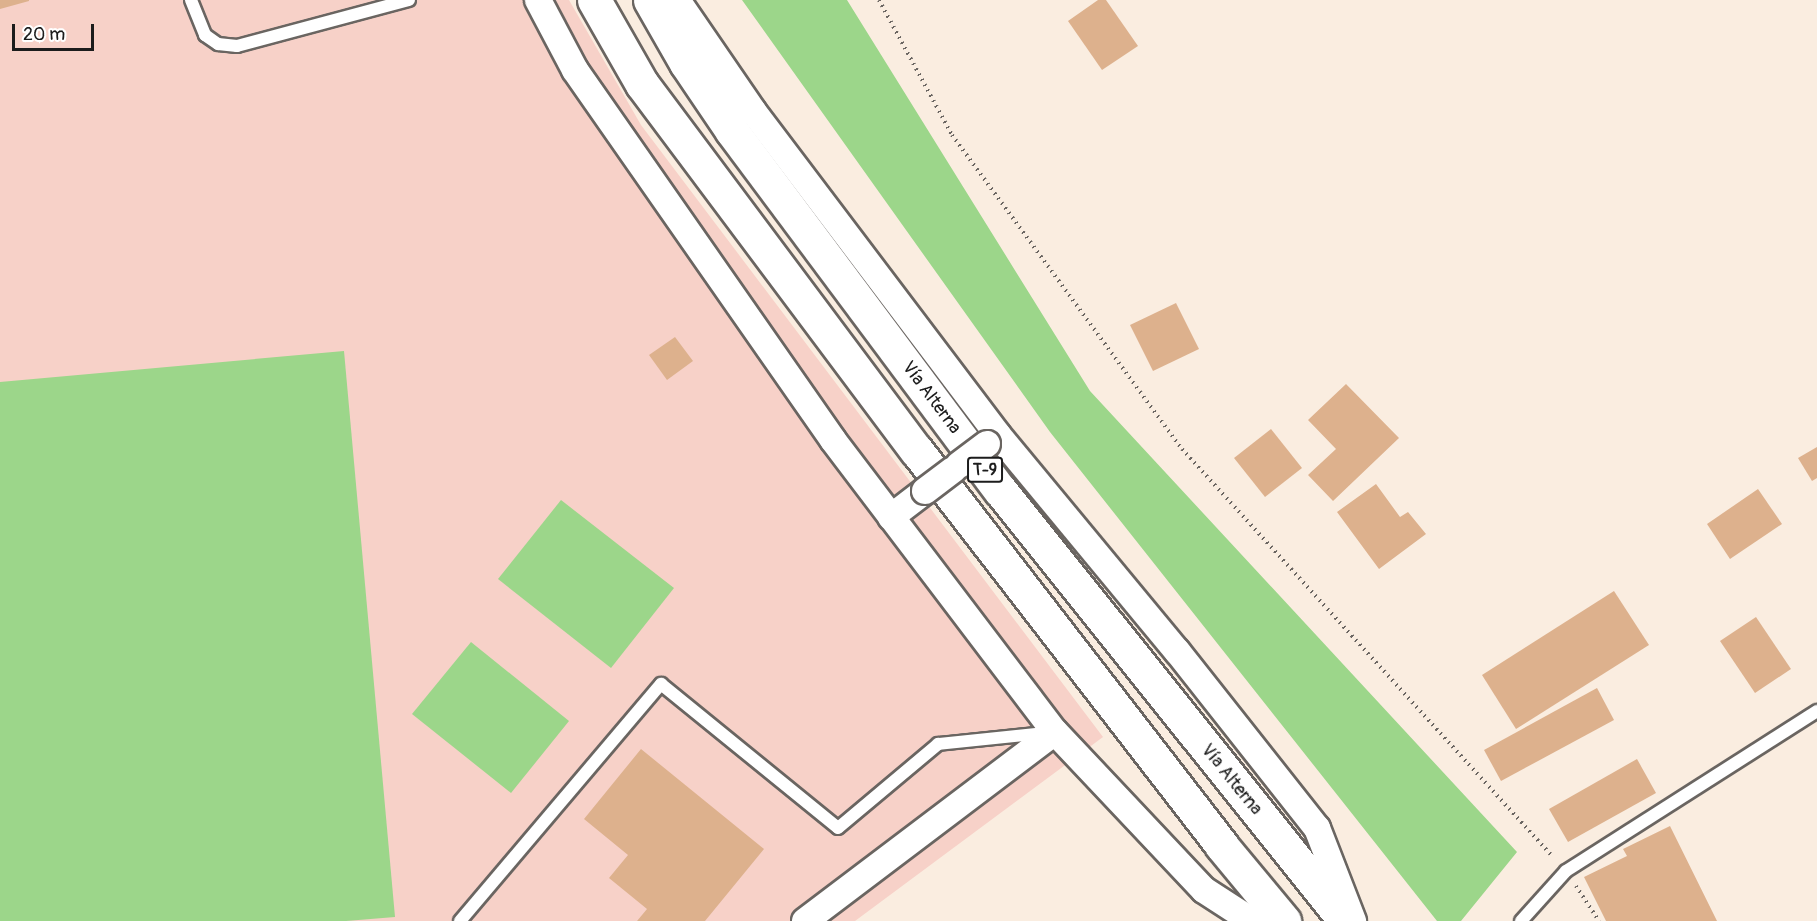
<!DOCTYPE html>
<html>
<head>
<meta charset="utf-8">
<style>
  body { margin:0 }
  #map { position:relative; width:1817px; height:921px; overflow:hidden; background:#faede0; font-family:Pangolin,sans-serif }
  div>[style] { position:absolute }
  [style*='--x'] { left:calc(var(--x)*1px); top:calc(var(--y)*1px); width:calc(var(--w)*1px); rotate:calc(var(--a)*1deg) }
  .built>* { inset:0; background:#f7d1c8 }
  .green>* { inset:0; background:#9cd68a }
  .building>* { inset:0; background:#ddb18d }
  .path>* { height:4px; margin-top:-2px; transform-origin:0; background:repeating-linear-gradient(90deg,#6a6561 0 1.5px,transparent 0 6px) }
  .roads { filter:drop-shadow(2px 0 #6a6561) drop-shadow(-2px 0 #6a6561) drop-shadow(0 2px #6a6561) drop-shadow(0 -2px #6a6561) }
  .lane>* { height:12px; margin:-6px; padding:0 6px; transform-origin:6px; border-radius:6px; background:#fff }
  .street>* { height:26px; margin:-13px; padding:0 13px; transform-origin:13px; border-radius:13px; background:#fff }
  .highway>* { height:33px; margin:-16.5px; padding:0 16.5px; transform-origin:16.5px; border-radius:16.5px; background:#fff }
  .bridges { filter:drop-shadow(2px 0 #6a6561) drop-shadow(-2px 0 #6a6561) drop-shadow(0 2px #6a6561) drop-shadow(0 -2px #6a6561) }
  .street-bridge>* { height:26px; margin:-13px; padding:0 13px; transform-origin:13px; border-radius:13px; background:#fff }
  span { translate:-50% -50%; white-space:nowrap; text-align:center; line-height:1.15; -webkit-text-stroke:5px #fff; paint-order:stroke }
  .shield-label span { padding:2px 4px; background:#fff; border:2px solid; border-radius:4px; -webkit-text-stroke-width:0 }
  .shield-label { font-size:16px; color:#1c1c1c; font-weight:700 }
  .street-label { font-size:18px; color:#1c1c1c }
  .scale { position:absolute; left:12px; top:24px; width:82px; height:27px; box-sizing:border-box; border:3px solid #1c1c1c; border-top:0; padding-left:8px; font-size:18px; line-height:21px; white-space:nowrap; color:#1c1c1c; -webkit-text-stroke:4px #fff; paint-order:stroke }
</style>
</head>
<body>
<div id="map">
  <div class="built">
    <i style="clip-path:polygon(0 0,569px 0,641px 125px,1103px 737px,855px 921px,0 921px)"></i>
  </div>
  <div class="green">
    <i style="clip-path:polygon(742px 0,847px 0,1090px 391px,1517px 852px,1461px 921px,1437px 921px,1050px 432px)"></i>
    <i style="clip-path:polygon(344px 351px,395px 917px,346px 921px,0 921px,0 382px)"></i>
    <i style="clip-path:polygon(561px 500px,674px 588px,611px 668px,498px 579px)"></i>
    <i style="clip-path:polygon(471px 642px,569px 721px,511px 793px,412px 714px)"></i>
  </div>
  <div class="building">
    <i style="clip-path:polygon(0 0,29px 0,29px 1px,0 9px)"></i>
    <i style="clip-path:polygon(1098px 0,1106px 0,1138px 46px,1102px 70px,1068px 21px)"></i>
    <i style="clip-path:polygon(1176px 303px,1199px 349px,1153px 371px,1130px 325px)"></i>
    <i style="clip-path:polygon(675px 337px,693px 361px,667px 380px,649px 355px)"></i>
    <i style="clip-path:polygon(1346px 384px,1399px 438px,1333px 501px,1308px 475px,1336px 449px,1308px 420px)"></i>
    <i style="clip-path:polygon(1271px 429px,1302px 468px,1265px 497px,1234px 458px)"></i>
    <i style="clip-path:polygon(1817px 447px,1817px 478px,1812px 481px,1798px 458px)"></i>
    <i style="clip-path:polygon(1376px 484px,1400px 517px,1408px 512px,1426px 534px,1379px 569px,1337px 512px)"></i>
    <i style="clip-path:polygon(1758px 489px,1782px 524px,1730px 559px,1707px 524px)"></i>
    <i style="clip-path:polygon(1614px 591px,1649px 645px,1516px 729px,1482px 675px)"></i>
    <i style="clip-path:polygon(1756px 617px,1791px 669px,1755px 693px,1720px 641px)"></i>
    <i style="clip-path:polygon(1597px 688px,1614px 720px,1501px 781px,1484px 750px)"></i>
    <i style="clip-path:polygon(641px 749px,764px 849px,705px 921px,637px 921px,647px 909px,609px 878px,628px 855px,584px 819px)"></i>
    <i style="clip-path:polygon(1637px 759px,1656px 793px,1568px 842px,1549px 809px)"></i>
    <i style="clip-path:polygon(1670px 826px,1717px 921px,1606px 921px,1584px 877px,1627px 856px,1623px 849px)"></i>
  </div>
  <div class="path">
    <i style="--x:879;--y:0;--w:153;--a:61.6"></i>
    <i style="--x:952;--y:135;--w:389;--a:53.8"></i>
    <i style="--x:1182;--y:449;--w:551;--a:47.72"></i>
    <i style="--x:1576;--y:886;--w:42;--a:56.7"></i>
  </div>
  <div class="roads">
    <div class="lane">
      <i style="--x:191;--y:0;--w:38;--a:68"></i>
      <i style="--x:205;--y:35;--w:16;--a:35"></i>
      <i style="--x:218;--y:44;--w:19;--a:6"></i>
      <i style="--x:237;--y:46;--w:178;--a:-15"></i>
      <i style="--x:460;--y:921;--w:311;--a:-49.7"></i>
      <i style="--x:661;--y:684;--w:228;--a:39.1"></i>
      <i style="--x:838;--y:828;--w:131;--a:-40"></i>
      <i style="--x:938;--y:744;--w:107;--a:-5.9"></i>
      <i style="--x:1521;--y:921;--w:67;--a:-48"></i>
      <i style="--x:1566;--y:871;--w:298;--a:-32.5"></i>
    </div>
    <div class="street">
      <i style="--x:538;--y:0;--w:79;--a:62.1"></i>
      <i style="--x:575;--y:70;--w:451;--a:55.1"></i>
      <i style="--x:833;--y:440;--w:367;--a:52.8"></i>
      <i style="--x:677;--y:0;--w:135;--a:55.6"></i>
      <i style="--x:753;--y:111;--w:406;--a:52.9"></i>
      <i style="--x:998;--y:435;--w:281;--a:50.4"></i>
      <i style="--x:1177;--y:651;--w:226;--a:51.7"></i>
      <i style="--x:1317;--y:828;--w:100;--a:68.8"></i>
      <i style="--x:891;--y:517;--w:43;--a:-37.4"></i>
      <i style="--x:805;--y:921;--w:313;--a:-37.1"></i>
      <i style="--x:1055;--y:732;--w:217;--a:46.7"></i>
      <i style="--x:1204;--y:890;--w:57;--a:32.9"></i>
    </div>
    <div class="highway">
      <i style="--x:594;--y:0;--w:97;--a:60.3"></i>
      <i style="--x:642;--y:84;--w:459;--a:53.2"></i>
      <i style="--x:917;--y:451;--w:498;--a:52.3"></i>
      <i style="--x:1221;--y:845;--w:99;--a:50.3"></i>
      <i style="--x:650;--y:0;--w:73;--a:60.3"></i>
      <i style="--x:686;--y:63;--w:82;--a:55.9"></i>
      <i style="--x:732;--y:131;--w:448;--a:53.3"></i>
      <i style="--x:1000;--y:490;--w:552;--a:51.32"></i>
    </div>
  </div>
  <div class="bridges">
    <div class="street-bridge">
      <i style="--x:959;--y:465;--w:35;--a:-37"></i>
      <i style="--x:925;--y:491;--w:35;--a:-37"></i>
    </div>
  </div>
  <div class="shield-label">
    <span style="left:985px;top:470px">T-9</span>
  </div>
  <div class="street-label">
    <span style="left:931px;top:398px;rotate:53deg">Vía Alterna</span>
    <span style="left:1231px;top:780px;rotate:51deg">Vía Alterna</span>
  </div>
  <div class="scale">20 m</div>
</div>
</body>
</html>
